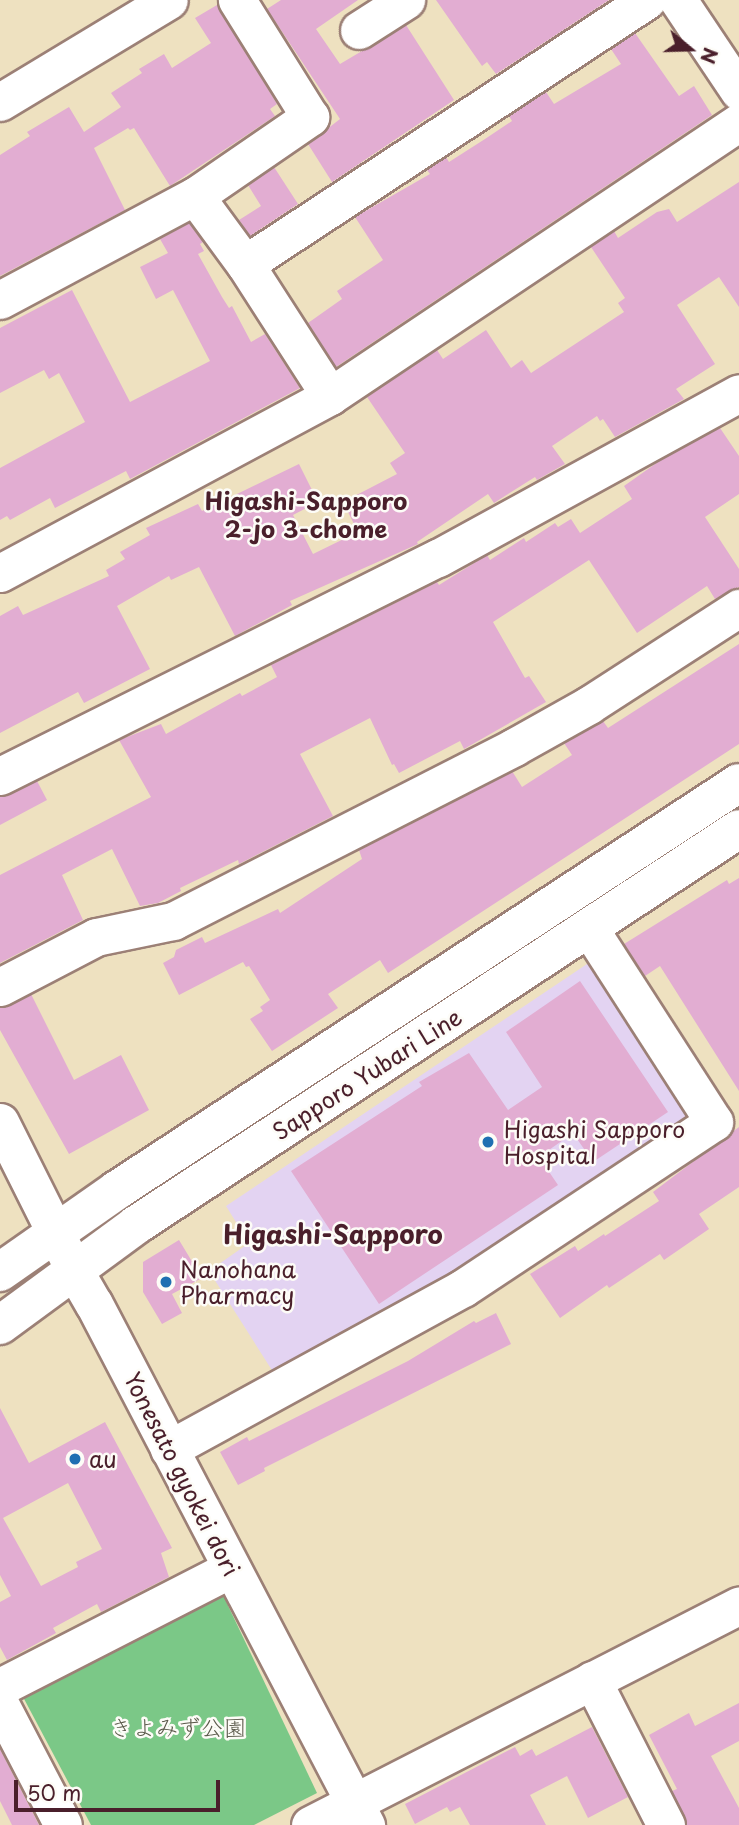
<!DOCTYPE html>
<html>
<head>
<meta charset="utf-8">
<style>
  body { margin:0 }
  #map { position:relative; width:739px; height:1825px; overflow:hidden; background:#eee1c0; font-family:"Playpen Sans","Klee One",sans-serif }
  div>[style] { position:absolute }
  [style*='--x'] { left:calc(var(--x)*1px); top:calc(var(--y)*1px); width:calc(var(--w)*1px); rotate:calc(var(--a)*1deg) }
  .built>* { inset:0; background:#e3d3f2 }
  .green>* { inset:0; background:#7bc887 }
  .building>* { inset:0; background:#e2add2 }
  .roads { filter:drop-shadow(2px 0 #9c8076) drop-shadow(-2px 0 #9c8076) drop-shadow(0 2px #9c8076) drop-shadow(0 -2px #9c8076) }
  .minor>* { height:37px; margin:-18.5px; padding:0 18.5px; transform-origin:18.5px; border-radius:18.5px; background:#fff }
  .major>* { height:38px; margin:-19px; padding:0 19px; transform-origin:19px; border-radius:19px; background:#fff }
  .dots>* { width:19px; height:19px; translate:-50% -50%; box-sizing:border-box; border:4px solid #fdfcf7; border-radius:50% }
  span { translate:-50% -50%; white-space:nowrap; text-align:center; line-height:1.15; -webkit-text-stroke:5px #fdfcf7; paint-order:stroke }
  .street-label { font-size:23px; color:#4a1f2b }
  .poi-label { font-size:23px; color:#4a1f2b }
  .left { translate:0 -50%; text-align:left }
  .park-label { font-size:23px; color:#5b5a4b }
  .neighbourhood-label { font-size:24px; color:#4a1f2b; font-weight:700 }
  .quarter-label { font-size:26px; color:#4a1f2b; font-weight:700 }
  .north { position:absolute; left:655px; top:14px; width:70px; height:70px; -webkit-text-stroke:5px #fdfcf7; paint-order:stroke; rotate:109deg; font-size:19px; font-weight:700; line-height:28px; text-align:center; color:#4a1f2b }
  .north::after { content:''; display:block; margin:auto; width:24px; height:32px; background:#4a1f2b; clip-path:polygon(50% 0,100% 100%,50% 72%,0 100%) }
  .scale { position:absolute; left:14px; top:1780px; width:206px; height:32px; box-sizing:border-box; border:4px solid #4a1f2b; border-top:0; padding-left:9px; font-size:21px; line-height:24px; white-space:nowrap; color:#4a1f2b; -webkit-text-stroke:5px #fdfcf7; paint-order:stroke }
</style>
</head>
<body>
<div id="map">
  <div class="built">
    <i style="clip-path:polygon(593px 960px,696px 1115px,457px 1274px,275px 1375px,209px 1271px,249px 1243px,226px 1206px)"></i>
  </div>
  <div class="green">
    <i style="clip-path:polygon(223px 1595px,317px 1793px,254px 1825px,91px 1825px,23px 1697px)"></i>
  </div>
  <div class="building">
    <i style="clip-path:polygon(281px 0,358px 0,316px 29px,340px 64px,406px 25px,454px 100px,332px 182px,308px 144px,340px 119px,267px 9px)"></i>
    <i style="clip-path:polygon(436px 0,609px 0,496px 74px,487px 62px,482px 66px)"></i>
    <i style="clip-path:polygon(217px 5px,277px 104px,270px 109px,275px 116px,170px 186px,134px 128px,130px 130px,128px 128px,94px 148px,125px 210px,0 276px,0 155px,30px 136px,27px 132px,69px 107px,84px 132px,121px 107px,111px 93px,142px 73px,139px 69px,164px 54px,172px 68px,211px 43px,195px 18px)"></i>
    <i style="clip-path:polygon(635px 33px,679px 96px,694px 86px,712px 115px,336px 367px,308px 323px,342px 299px,337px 291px,383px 260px,355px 217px,430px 174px,427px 170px,446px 157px,449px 162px,485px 139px,512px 121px,509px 116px,546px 92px,554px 104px,621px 64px,611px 49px)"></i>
    <i style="clip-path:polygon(274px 167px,298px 204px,250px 236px,239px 220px,261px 206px,248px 185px)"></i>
    <i style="clip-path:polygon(739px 182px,739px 307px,719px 277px,677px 305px,715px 364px,676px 389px,684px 399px,615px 437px,603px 419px,600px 421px,597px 416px,552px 446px,565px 464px,537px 480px,535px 477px,494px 503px,488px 494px,417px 542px,418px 544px,290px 601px,292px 605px,235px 636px,199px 567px,171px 580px,169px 576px,117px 606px,150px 669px,84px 703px,78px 692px,0 733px,0 616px,18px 606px,23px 615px,109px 576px,106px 570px,125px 559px,120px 552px,150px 535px,146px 528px,198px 504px,202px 511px,299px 464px,318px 502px,293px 515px,313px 554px,358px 532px,343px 502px,397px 474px,390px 463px,405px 453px,367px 397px,437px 350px,443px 359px,486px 330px,511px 368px,522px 360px,531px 373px,624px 312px,618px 303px,625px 298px,591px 247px,614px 231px,618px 238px,657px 212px,669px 209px,677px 222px)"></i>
    <i style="clip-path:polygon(189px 223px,203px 242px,200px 244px,204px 251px,198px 254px,222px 297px,229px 308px,232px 306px,251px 342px,265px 334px,300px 388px,130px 479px,126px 471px,55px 508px,50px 498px,10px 520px,7px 516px,0 520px,0 468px,85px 422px,59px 373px,49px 379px,44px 370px,0 393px,0 328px,72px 290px,130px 402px,210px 361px,173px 290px,156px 299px,140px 267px,168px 253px,160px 239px)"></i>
    <i style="clip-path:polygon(720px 428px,739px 456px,739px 494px,705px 517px,739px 569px,739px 587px,715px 599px,707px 586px,637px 633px,589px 560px,493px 622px,525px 678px,529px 676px,546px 702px,464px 749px,460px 741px,399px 773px,394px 764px,392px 765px,370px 718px,300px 754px,333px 816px,239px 864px,238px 860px,180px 888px,181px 891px,158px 903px,140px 906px,112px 849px,62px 875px,83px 920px,0 963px,0 875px,151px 797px,119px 740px,161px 724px,166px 734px,240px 693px,242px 696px,277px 677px,271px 665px,437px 582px,439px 585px,487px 555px,490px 560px,524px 538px,526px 542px,555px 523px,558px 527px,571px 519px,580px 533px,632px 499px,624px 486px,665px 457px)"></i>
    <i style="clip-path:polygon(739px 644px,739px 744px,388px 973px,380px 960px,328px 994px,338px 1008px,272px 1051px,250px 1019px,263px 1011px,260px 1007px,270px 1000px,249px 966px,246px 967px,243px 962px,179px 995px,163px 963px,174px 957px,176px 950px,202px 937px,205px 943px,278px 909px,280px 913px,362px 859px,359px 850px,512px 771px,522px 787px,572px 755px,564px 743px,603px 721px,608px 728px)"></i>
    <i style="clip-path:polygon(37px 781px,47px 800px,0 825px,0 797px)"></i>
    <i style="clip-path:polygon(739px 878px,739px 1091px,660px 966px,645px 976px,624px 944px,727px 880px,729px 884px)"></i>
    <i style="clip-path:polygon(580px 981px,668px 1112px,593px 1162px,573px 1133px,539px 1157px,558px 1185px,379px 1304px,291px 1171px,422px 1086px,419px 1082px,469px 1053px,508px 1110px,542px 1087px,506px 1032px)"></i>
    <i style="clip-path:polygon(31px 994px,74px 1080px,121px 1055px,149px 1110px,69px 1154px,0 1030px,0 1008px)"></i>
    <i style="clip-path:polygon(739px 1127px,739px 1187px,699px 1214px,709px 1229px,664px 1260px,660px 1254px,609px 1288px,607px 1285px,560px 1318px,530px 1274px,575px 1246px,578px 1251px,604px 1234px,605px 1236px,659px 1201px,653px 1192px)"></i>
    <i style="clip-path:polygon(179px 1240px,202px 1278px,172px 1294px,182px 1313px,162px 1324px,143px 1292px,143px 1262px)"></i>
    <i style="clip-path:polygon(496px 1313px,511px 1344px,264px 1468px,265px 1471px,238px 1485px,220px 1452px,247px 1437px,249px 1441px,408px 1361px,474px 1321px,476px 1323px)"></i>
    <i style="clip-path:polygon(evenodd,0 1408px,29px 1463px,105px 1422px,172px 1548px,161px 1553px,169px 1577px,101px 1612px,97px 1604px,53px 1628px,56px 1633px,7px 1660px,0 1647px,0 1602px,11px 1596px,0 1575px,0 1408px,68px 1483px,102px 1549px,76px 1562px,78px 1567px,41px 1586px,3px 1518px,68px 1483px)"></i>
    <i style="clip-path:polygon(739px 1703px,739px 1741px,711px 1756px,739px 1808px,739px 1825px,687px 1825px,672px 1791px,677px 1789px,649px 1735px,689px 1713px,695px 1726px)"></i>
    <i style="clip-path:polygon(592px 1727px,628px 1797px,588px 1818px,567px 1776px,530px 1795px,546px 1825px,470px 1825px,460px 1807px,450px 1812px,447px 1807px,415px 1824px,405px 1804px,515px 1747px,520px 1756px,532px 1749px,536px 1756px)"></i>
    <i style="clip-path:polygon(0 1749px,39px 1825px,12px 1825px,0 1801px)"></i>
  </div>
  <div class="roads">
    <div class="minor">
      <i style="--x:678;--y:0;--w:110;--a:56.2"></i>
      <i style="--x:359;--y:30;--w:56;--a:-32.6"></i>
      <i style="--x:0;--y:102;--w:197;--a:-31.1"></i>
      <i style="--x:195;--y:196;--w:84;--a:53.7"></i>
      <i style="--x:245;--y:264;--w:157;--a:57.2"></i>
      <i style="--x:245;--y:264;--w:481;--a:-33.3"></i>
      <i style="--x:0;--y:300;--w:221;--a:-28.1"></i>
      <i style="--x:195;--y:196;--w:140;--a:-34.5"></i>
      <i style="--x:310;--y:117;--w:138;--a:-122"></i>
      <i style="--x:0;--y:573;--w:374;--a:-28.2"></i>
      <i style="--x:330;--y:396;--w:492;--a:-33.8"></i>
      <i style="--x:0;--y:776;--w:489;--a:-26.5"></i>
      <i style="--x:438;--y:558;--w:343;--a:-28.7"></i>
      <i style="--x:0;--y:987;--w:108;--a:-27.5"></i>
      <i style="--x:96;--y:937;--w:79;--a:-11.7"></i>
      <i style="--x:173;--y:921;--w:383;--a:-27"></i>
      <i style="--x:514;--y:747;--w:86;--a:-29.2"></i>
      <i style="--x:589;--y:705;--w:179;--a:-32.9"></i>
      <i style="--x:0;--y:1122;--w:165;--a:63.4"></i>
      <i style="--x:74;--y:1270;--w:39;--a:60"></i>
      <i style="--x:94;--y:1304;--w:588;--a:62.43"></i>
      <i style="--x:169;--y:1449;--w:335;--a:-28.7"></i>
      <i style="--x:463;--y:1288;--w:301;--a:-33.5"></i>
      <i style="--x:714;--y:1122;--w:231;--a:-122.8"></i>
      <i style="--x:592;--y:1680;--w:163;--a:63"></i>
      <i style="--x:0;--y:1687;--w:259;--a:-27.1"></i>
      <i style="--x:0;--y:1704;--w:136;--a:62.5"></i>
      <i style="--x:310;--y:1825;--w:482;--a:-27.1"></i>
    </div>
    <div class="major">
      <i style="--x:0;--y:1272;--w:143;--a:-35"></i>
      <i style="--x:117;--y:1190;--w:743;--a:-33.2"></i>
      <i style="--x:0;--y:1325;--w:169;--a:-36.3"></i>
      <i style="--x:136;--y:1225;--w:721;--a:-33.29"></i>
    </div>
  </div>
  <div class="dots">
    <i style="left:488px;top:1142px;background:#1f6fb2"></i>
    <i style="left:166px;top:1282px;background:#1f6fb2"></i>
    <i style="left:75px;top:1459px;background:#1f6fb2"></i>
  </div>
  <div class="street-label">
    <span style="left:367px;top:1074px;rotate:-33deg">Sapporo Yubari Line</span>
    <span style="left:182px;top:1474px;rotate:63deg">Yonesato gyokei dori</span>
  </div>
  <div class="poi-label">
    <span class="left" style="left:504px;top:1142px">Higashi Sapporo<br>Hospital</span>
    <span class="left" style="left:180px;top:1282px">Nanohana<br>Pharmacy</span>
    <span class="left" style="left:89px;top:1459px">au</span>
  </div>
  <div class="park-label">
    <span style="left:178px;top:1727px">きよみず公園</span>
  </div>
  <div class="neighbourhood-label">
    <span style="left:306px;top:515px">Higashi-Sapporo<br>2-jo 3-chome</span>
  </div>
  <div class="quarter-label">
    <span style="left:333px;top:1234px">Higashi-Sapporo</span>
  </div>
  <div class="north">N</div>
  <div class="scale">50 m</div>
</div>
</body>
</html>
